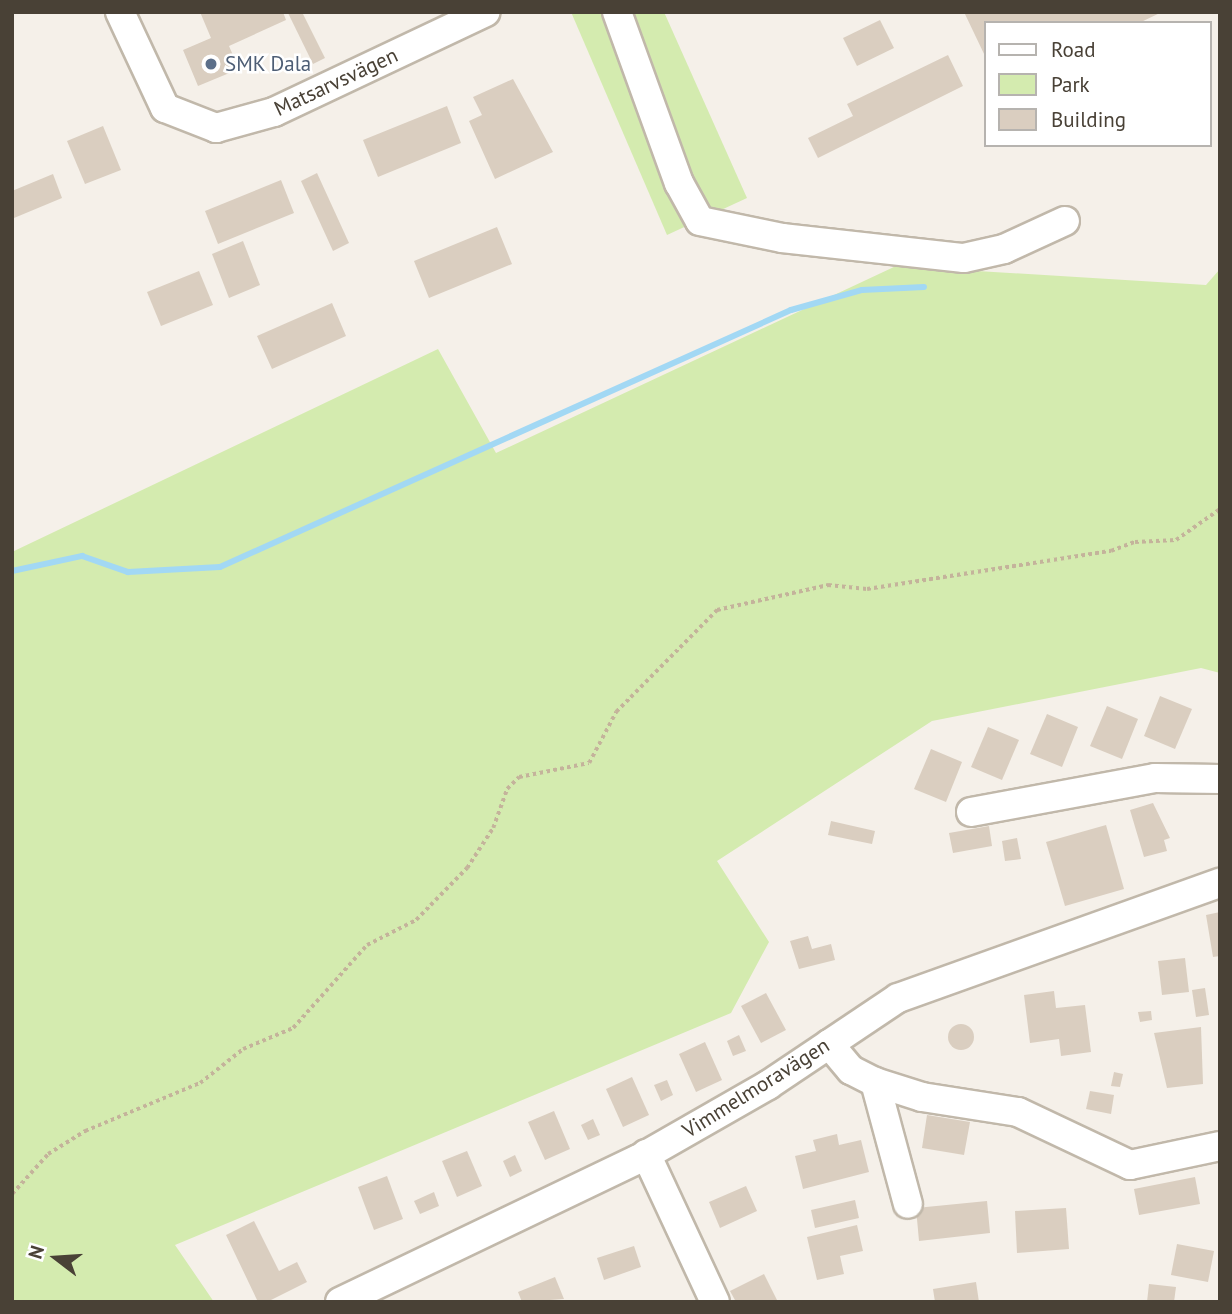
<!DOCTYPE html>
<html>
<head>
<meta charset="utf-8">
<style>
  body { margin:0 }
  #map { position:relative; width:1232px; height:1314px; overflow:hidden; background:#f5f0e9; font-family:"PT Sans",sans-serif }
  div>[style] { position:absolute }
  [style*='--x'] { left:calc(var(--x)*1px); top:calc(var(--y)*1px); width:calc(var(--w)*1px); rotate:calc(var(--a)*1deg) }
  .green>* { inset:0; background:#d4ebaf }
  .stream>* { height:6px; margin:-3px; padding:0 3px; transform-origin:3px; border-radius:3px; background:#a2d8f4 }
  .building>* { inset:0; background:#dacec0 }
  .round { border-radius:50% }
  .path>* { height:3.5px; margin-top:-1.75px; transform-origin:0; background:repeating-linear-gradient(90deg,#c4b39b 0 3.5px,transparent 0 7px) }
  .roads { filter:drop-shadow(2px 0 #c1b8aa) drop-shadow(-2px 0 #c1b8aa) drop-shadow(0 2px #c1b8aa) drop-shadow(0 -2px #c1b8aa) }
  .minor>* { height:28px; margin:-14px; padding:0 14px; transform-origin:14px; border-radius:14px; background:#fff }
  .dots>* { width:19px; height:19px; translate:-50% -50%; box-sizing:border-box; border:4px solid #fff; border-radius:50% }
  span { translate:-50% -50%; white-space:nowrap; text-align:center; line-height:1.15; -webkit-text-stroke:5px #fff; paint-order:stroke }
  .service-label { font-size:21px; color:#4e5e75 }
  .left { translate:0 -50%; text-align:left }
  .street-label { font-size:21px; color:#494136 }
  .frame { position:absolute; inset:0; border:14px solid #494136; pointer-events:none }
  .legend { position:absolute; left:984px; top:21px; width:228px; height:126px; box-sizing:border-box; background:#fff; border:2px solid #b6b3af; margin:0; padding:9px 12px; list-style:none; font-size:21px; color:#494136 }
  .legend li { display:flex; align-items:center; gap:14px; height:35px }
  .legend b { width:35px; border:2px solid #b6b3af }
  .north { position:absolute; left:21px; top:1223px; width:70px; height:70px; -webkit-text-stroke:5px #fff; paint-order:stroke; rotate:287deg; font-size:19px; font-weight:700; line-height:28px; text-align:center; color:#494136 }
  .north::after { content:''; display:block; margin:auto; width:24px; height:32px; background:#494136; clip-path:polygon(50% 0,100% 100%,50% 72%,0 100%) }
</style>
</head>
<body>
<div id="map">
  <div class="green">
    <i style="clip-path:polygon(571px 12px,664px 12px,747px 198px,667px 235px)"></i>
    <i style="clip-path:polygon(896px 266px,1206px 285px,1220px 269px,1220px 673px,1201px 668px,932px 721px,717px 861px,769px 942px,731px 1013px,175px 1245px,214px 1302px,12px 1302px,12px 552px,438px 349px,496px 453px)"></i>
  </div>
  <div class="stream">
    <i style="--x:12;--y:571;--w:72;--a:-12.1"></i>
    <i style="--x:82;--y:556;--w:49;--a:19.2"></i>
    <i style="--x:128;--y:572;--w:92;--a:-3.1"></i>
    <i style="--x:220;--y:567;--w:626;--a:-24.23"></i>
    <i style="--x:791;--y:310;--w:74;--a:-15.7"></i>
    <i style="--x:862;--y:290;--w:62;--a:-2.8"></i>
  </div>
  <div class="building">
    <i style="clip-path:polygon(200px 12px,283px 12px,286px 20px,229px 46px,239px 69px,198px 86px,183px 50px,211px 38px)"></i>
    <i style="clip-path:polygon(302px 12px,325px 58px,313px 64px,288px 13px)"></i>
    <i style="clip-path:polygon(964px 12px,1162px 12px,1139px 23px,985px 23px,985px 56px)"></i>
    <i style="clip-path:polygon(880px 20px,894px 48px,857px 66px,843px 38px)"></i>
    <i style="clip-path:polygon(948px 55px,963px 86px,818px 158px,808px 138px,853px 116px,847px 104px)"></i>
    <i style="clip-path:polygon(513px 79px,553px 152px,495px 179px,469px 121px,482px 115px,473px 97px)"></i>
    <i style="clip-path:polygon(447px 106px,461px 143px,378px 177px,363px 140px)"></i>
    <i style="clip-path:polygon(103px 126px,121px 170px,85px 184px,67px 141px)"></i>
    <i style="clip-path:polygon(317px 173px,349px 243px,333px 251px,301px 181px)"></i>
    <i style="clip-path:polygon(53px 174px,62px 198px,14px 218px,12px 191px)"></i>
    <i style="clip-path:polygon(281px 180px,294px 213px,218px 244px,205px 211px)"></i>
    <i style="clip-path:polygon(497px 227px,512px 264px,429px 298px,414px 261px)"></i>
    <i style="clip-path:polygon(243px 241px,260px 285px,229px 298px,212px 254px)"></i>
    <i style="clip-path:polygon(199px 271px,213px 305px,161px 326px,147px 292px)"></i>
    <i style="clip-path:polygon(332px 303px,346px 336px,272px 369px,257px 336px)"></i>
    <i style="clip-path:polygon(1160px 696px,1192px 709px,1175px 749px,1144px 736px)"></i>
    <i style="clip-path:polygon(1107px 706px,1138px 719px,1122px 759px,1090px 746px)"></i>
    <i style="clip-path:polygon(1047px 714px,1078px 727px,1062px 767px,1030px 754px)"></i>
    <i style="clip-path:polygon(988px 727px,1019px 740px,1002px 780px,971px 767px)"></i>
    <i style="clip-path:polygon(931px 749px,962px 762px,946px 802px,914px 789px)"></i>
    <i style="clip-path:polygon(1153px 803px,1170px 838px,1164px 840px,1167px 851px,1144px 857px,1130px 810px)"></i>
    <i style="clip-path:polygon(831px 821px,875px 831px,872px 844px,828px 835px)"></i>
    <i style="clip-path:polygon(1106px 825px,1124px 889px,1065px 906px,1046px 842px)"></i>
    <i style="clip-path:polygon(989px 826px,992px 846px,953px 853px,949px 833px)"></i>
    <i style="clip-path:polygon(1017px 838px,1021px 859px,1005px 861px,1002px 841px)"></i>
    <i style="clip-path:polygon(1220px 912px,1220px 956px,1213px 957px,1206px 915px)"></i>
    <i style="clip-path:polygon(808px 936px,812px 949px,831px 944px,835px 960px,799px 969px,790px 941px)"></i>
    <i style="clip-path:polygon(1185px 958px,1189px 992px,1162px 995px,1158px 961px)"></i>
    <i style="clip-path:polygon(1205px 988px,1209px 1015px,1196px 1017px,1192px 990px)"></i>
    <i style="clip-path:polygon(1054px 991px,1056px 1008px,1085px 1005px,1091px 1052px,1061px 1056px,1059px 1039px,1030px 1043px,1024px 995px)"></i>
    <i style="clip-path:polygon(766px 993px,786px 1030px,761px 1043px,741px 1006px)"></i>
    <i style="clip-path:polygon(1151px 1011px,1152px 1020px,1140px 1022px,1138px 1012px)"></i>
    <i class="round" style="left:948px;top:1024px;width:26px;height:26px"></i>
    <i style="clip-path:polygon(1201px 1027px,1203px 1084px,1167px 1088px,1154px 1033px)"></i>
    <i style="clip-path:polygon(739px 1035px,746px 1051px,733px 1056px,727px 1041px)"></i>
    <i style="clip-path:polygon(705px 1042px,722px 1080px,696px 1092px,679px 1054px)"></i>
    <i style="clip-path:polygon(1114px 1072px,1123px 1074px,1120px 1087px,1111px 1086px)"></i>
    <i style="clip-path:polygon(632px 1077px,649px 1115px,623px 1127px,606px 1089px)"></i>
    <i style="clip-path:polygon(667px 1080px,673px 1095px,661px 1101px,654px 1085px)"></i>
    <i style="clip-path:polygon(1090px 1091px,1114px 1095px,1111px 1114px,1086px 1109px)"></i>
    <i style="clip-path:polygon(554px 1111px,570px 1149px,545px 1160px,528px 1122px)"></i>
    <i style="clip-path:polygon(927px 1115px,970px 1122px,964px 1155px,922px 1148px)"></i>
    <i style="clip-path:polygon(593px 1119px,600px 1135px,588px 1140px,581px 1125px)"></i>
    <i style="clip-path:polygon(837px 1134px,839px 1145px,861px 1140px,869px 1172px,803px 1189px,795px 1156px,816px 1151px,813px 1140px)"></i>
    <i style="clip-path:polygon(467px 1151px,482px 1186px,457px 1197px,442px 1161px)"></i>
    <i style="clip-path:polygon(515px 1155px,522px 1171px,510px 1177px,503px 1161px)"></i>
    <i style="clip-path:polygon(387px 1176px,403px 1219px,374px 1230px,358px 1187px)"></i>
    <i style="clip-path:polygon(1195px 1177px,1200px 1204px,1139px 1215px,1134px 1189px)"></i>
    <i style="clip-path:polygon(746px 1186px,757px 1211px,720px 1228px,709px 1202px)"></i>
    <i style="clip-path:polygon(434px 1192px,439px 1206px,420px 1214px,414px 1201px)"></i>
    <i style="clip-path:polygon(855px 1200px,859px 1218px,815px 1228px,811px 1210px)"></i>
    <i style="clip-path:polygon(987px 1201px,990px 1233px,919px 1241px,916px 1208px)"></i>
    <i style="clip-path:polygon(1066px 1208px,1069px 1249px,1017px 1253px,1015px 1211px)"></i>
    <i style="clip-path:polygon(254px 1221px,279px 1271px,297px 1262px,307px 1282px,267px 1302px,258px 1302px,226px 1235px)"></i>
    <i style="clip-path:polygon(857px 1225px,863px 1251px,840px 1256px,844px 1274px,817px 1280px,807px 1237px)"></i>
    <i style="clip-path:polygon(1177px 1244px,1214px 1251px,1208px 1282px,1171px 1275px)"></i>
    <i style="clip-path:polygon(634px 1246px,641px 1267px,604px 1280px,597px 1258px)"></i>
    <i style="clip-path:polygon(764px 1274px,778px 1302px,736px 1302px,730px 1291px)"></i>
    <i style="clip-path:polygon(555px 1277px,564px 1299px,522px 1302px,518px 1292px)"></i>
    <i style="clip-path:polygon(976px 1282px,979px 1302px,935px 1302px,933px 1289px)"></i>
    <i style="clip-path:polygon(1149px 1284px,1176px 1287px,1174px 1302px,1147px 1302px)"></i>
  </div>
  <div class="path">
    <i style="--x:12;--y:1194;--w:54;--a:-48"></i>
    <i style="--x:48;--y:1154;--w:44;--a:-31.9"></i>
    <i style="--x:85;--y:1131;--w:125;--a:-22.7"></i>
    <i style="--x:200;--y:1083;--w:55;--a:-38.3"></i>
    <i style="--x:243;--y:1049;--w:54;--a:-22.8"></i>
    <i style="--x:293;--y:1028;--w:111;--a:-48.3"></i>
    <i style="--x:367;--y:945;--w:55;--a:-27"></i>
    <i style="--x:416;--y:920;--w:73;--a:-45.6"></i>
    <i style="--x:467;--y:868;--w:48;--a:-57"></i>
    <i style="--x:493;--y:828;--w:41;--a:-70.3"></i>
    <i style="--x:507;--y:789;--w:17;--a:-45"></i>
    <i style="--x:519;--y:777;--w:71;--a:-11.3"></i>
    <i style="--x:589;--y:763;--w:58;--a:-62.1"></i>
    <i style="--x:616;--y:712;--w:144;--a:-45.3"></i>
    <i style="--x:717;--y:610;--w:114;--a:-12.7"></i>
    <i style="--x:828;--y:585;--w:39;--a:6"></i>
    <i style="--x:867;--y:589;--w:247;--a:-8.9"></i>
    <i style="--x:1111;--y:551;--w:26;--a:-21"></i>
    <i style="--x:1135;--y:542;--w:41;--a:-2.8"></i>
    <i style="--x:1176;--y:540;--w:54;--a:-35.2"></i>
  </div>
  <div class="roads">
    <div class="minor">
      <i style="--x:120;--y:12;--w:106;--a:64.9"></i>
      <i style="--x:165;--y:108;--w:55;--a:21.4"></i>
      <i style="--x:216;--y:128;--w:60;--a:-15.4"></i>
      <i style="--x:274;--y:112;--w:234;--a:-25.3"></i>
      <i style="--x:617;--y:12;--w:182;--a:70.1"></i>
      <i style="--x:679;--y:183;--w:43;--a:61.1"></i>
      <i style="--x:700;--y:221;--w:84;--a:11.7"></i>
      <i style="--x:782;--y:238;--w:183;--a:6.3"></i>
      <i style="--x:964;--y:258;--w:41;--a:-12.7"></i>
      <i style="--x:1004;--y:249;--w:67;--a:-24.7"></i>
      <i style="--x:971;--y:812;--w:187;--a:-10.5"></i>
      <i style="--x:1155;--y:778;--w:65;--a:0.9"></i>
      <i style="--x:829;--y:1044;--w:34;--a:50"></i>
      <i style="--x:851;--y:1070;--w:27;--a:27"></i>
      <i style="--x:875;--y:1082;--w:49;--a:17.7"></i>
      <i style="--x:922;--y:1097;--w:97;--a:8.9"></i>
      <i style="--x:1018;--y:1112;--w:124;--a:25.3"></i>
      <i style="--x:1130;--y:1165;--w:92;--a:-11.9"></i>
      <i style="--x:875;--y:1082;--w:126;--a:74.9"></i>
      <i style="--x:646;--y:1154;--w:163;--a:65"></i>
      <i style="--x:340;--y:1302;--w:331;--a:-25.6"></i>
      <i style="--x:639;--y:1159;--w:149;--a:-29.8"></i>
      <i style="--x:768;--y:1085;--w:156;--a:-33.8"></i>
      <i style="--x:898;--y:998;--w:342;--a:-19.7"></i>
    </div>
  </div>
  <div class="dots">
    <i style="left:211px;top:64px;background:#5c6f8a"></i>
  </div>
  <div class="service-label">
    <span class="left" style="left:225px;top:64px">SMK Dala</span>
  </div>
  <div class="street-label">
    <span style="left:336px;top:82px;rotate:-25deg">Matsarvsvägen</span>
    <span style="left:756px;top:1088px;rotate:-32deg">Vimmelmoravägen</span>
  </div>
  <div class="frame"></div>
  <ul class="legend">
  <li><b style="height:9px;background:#fff"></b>Road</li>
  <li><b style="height:19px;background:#d4ebaf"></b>Park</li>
  <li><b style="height:19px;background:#dacec0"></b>Building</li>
  </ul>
  <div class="north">N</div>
</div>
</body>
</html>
